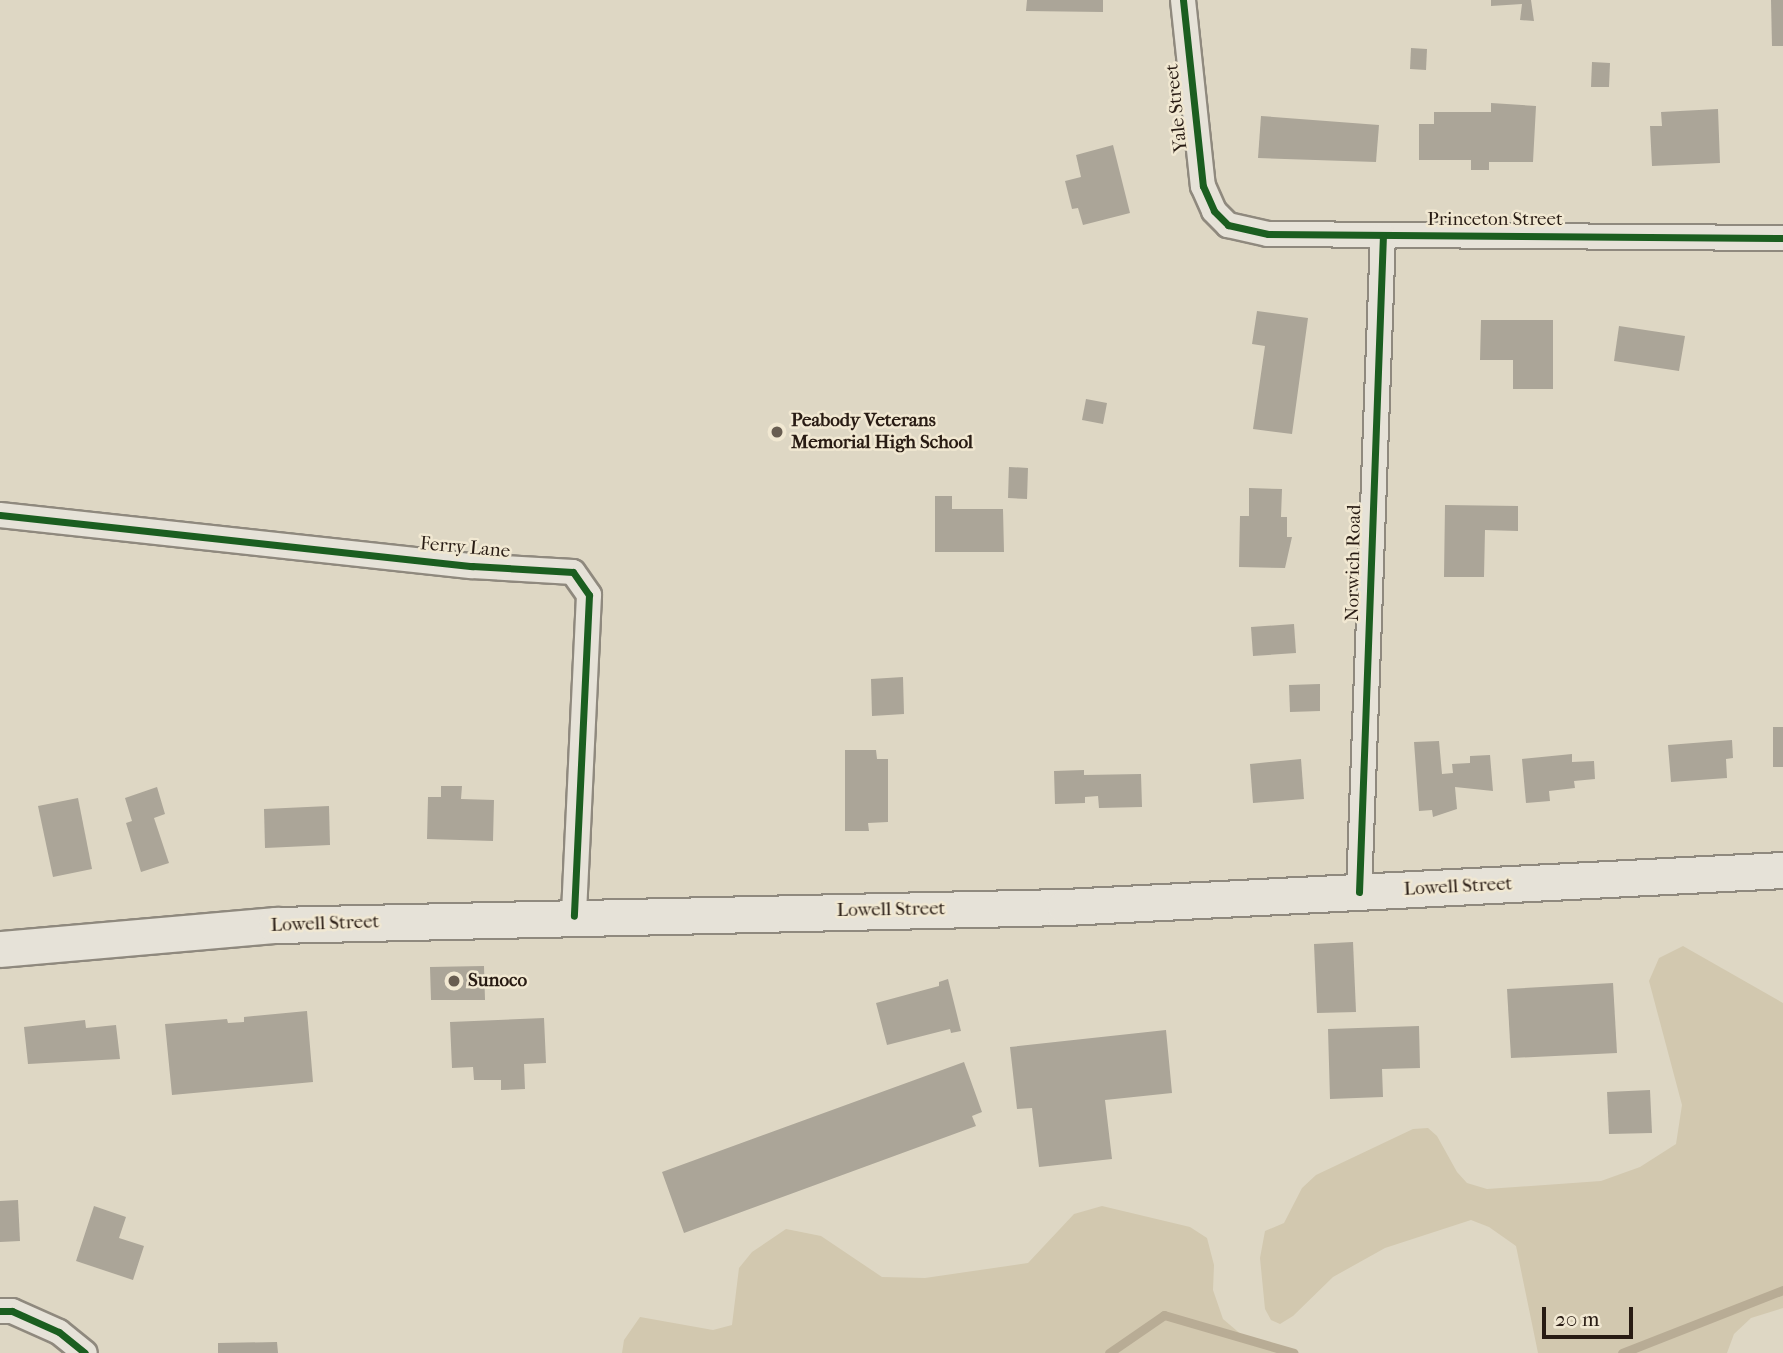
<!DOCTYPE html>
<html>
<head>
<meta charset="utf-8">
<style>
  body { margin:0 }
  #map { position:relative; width:1783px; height:1353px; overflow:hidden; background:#ded7c4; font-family:"IM FELL French Canon",serif }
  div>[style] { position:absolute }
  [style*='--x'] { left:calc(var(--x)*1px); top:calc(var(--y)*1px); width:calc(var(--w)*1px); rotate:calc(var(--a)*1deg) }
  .green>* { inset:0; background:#d2c8af }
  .stream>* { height:9px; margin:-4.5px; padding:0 4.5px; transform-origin:4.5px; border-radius:4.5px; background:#b8ac95 }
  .building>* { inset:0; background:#aba598 }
  .roads { filter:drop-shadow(2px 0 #8f897e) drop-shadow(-2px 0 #8f897e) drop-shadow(0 2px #8f897e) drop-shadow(0 -2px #8f897e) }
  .street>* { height:24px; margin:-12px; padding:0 12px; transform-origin:12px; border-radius:12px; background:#e6e2d8 }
  .secondary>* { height:35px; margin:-17.5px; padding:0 17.5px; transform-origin:17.5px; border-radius:17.5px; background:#e6e2d8 }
  .cycleway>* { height:7px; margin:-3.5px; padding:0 3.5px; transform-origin:3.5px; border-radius:3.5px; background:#1b5e20 }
  .dots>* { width:19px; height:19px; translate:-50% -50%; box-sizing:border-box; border:4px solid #f1e8d2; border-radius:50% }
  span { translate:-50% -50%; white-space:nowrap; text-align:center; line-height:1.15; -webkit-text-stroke:5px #f1e8d2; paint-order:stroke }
  .street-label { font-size:19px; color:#281b13 }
  .poi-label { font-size:19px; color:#281b13; font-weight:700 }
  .left { translate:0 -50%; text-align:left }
  .scale { position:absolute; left:1542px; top:1307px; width:91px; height:32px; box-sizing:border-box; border:4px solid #281b13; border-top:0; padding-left:9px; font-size:21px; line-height:24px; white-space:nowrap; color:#281b13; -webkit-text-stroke:5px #f1e8d2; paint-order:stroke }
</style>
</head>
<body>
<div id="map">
  <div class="green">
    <i style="clip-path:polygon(1683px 946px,1783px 1003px,1783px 1308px,1751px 1318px,1734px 1334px,1727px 1353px,1538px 1353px,1516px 1246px,1489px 1227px,1471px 1220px,1385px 1248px,1333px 1277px,1293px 1316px,1280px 1324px,1271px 1320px,1265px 1309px,1260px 1258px,1265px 1231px,1284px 1223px,1302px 1188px,1316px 1175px,1413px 1129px,1428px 1128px,1437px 1136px,1457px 1172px,1467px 1183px,1487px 1189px,1601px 1181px,1640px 1167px,1676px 1144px,1682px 1105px,1649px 981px,1659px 958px)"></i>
    <i style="clip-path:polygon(1102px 1206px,1190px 1227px,1207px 1238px,1214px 1265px,1213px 1290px,1223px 1319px,1250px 1342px,1278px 1353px,622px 1353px,624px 1340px,640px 1317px,713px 1330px,732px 1325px,739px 1268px,752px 1252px,786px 1229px,821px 1236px,882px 1277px,925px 1278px,1028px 1263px,1074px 1214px)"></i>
  </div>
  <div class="stream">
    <i style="--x:1109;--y:1353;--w:67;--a:-34.6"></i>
    <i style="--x:1164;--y:1315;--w:135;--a:16.3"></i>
    <i style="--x:1622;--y:1353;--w:173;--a:-21.4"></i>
  </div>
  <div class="building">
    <i style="clip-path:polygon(1027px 0,1103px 0,1103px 12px,1026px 11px)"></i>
    <i style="clip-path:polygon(1491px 0,1531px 0,1534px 21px,1520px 20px,1522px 4px,1491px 6px)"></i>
    <i style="clip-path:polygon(1771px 0,1783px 0,1783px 46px,1772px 46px)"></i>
    <i style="clip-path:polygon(1411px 48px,1427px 49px,1426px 70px,1410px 69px)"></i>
    <i style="clip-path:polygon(1592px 62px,1610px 63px,1609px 87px,1591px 87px)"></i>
    <i style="clip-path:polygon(1491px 103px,1536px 106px,1533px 162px,1489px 162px,1489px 170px,1471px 170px,1471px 160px,1419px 160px,1419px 124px,1434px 124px,1434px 112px,1491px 112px)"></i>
    <i style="clip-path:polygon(1718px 109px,1720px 163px,1652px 166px,1650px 126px,1662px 126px,1661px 112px)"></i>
    <i style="clip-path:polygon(1261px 116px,1379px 125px,1376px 162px,1258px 158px)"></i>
    <i style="clip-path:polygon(1113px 145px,1130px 213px,1083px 225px,1078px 208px,1072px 209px,1065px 181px,1081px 177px,1076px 155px)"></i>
    <i style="clip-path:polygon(1257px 311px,1308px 318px,1292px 434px,1253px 429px,1265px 346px,1252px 344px)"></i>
    <i style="clip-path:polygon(1481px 320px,1553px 320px,1553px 389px,1513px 389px,1513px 360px,1480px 360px)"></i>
    <i style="clip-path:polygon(1619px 326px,1685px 336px,1679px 371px,1614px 361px)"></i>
    <i style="clip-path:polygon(1086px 399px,1107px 403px,1103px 424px,1082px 420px)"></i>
    <i style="clip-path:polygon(1009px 467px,1028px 468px,1027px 499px,1008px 498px)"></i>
    <i style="clip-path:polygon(1249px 488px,1282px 489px,1281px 517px,1287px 517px,1287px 537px,1292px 537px,1285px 568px,1239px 567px,1240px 516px,1249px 516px)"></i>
    <i style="clip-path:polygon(935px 496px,952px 496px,952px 509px,1003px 509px,1004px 552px,935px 552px)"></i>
    <i style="clip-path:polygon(1445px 505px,1518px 506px,1518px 531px,1485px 530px,1484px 577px,1444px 577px)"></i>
    <i style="clip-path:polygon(1294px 624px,1296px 653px,1253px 656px,1251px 627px)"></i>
    <i style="clip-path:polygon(903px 677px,904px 714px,872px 716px,871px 679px)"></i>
    <i style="clip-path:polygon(1320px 684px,1320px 711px,1290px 712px,1289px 685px)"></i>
    <i style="clip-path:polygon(1773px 727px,1783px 727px,1783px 767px,1773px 767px)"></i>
    <i style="clip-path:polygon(1732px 740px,1733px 758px,1726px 759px,1727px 778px,1671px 782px,1668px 745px)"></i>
    <i style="clip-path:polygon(1439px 741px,1442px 774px,1453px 773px,1452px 764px,1470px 763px,1470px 756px,1490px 755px,1493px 791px,1455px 787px,1457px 809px,1433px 817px,1432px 810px,1419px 811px,1414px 742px)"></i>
    <i style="clip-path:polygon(845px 750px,876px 750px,877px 759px,888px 759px,888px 822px,868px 823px,869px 831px,845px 831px)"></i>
    <i style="clip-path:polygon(1572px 754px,1572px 762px,1594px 761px,1595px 779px,1574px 781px,1575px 788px,1549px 791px,1550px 801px,1526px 803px,1522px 759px)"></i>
    <i style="clip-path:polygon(1301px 759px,1304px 799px,1253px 803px,1250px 764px)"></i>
    <i style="clip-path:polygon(1084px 770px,1084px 775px,1141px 774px,1142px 807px,1099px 808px,1098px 796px,1085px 797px,1085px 803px,1055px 804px,1054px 771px)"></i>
    <i style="clip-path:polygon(441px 786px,462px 786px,461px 799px,494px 800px,493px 841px,427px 839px,428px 797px,441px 797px)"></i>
    <i style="clip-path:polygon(157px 787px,165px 814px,154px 818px,169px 863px,141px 872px,126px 823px,132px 821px,125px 798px)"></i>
    <i style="clip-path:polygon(78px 798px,92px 869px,53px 877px,38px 806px)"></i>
    <i style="clip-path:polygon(329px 806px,330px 845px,265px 848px,264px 809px)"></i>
    <i style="clip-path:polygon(1353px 942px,1356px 1012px,1317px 1013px,1314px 944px)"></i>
    <i style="clip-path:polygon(484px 966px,485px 1000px,431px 1000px,430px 967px)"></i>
    <i style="clip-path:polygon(948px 979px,961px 1031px,951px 1033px,950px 1029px,887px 1045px,876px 1003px,939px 986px,939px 982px)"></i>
    <i style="clip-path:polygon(1613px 983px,1617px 1053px,1511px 1058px,1507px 989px)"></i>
    <i style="clip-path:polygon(307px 1011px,313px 1082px,172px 1095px,165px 1024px,227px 1019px,228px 1023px,244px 1022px,244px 1017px)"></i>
    <i style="clip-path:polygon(544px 1018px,546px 1063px,524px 1064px,525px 1089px,501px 1090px,501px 1080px,474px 1080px,473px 1067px,452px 1068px,450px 1022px)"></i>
    <i style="clip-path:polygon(85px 1020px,86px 1028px,116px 1025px,120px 1059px,28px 1064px,24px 1027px)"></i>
    <i style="clip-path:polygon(1419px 1026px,1420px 1068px,1382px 1069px,1383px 1097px,1330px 1099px,1328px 1029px)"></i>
    <i style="clip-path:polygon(1166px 1030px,1172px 1093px,1105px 1100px,1112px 1159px,1039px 1167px,1032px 1108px,1017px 1109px,1010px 1047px)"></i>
    <i style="clip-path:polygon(964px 1062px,982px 1112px,972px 1116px,976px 1126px,684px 1233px,662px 1172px)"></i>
    <i style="clip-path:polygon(1650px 1090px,1652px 1133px,1609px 1134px,1607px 1092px)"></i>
    <i style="clip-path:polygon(18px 1200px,20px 1241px,0 1242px,0 1201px)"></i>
    <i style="clip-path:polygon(94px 1206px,126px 1217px,119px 1238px,144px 1246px,133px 1280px,76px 1261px)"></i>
    <i style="clip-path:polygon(277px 1342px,278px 1353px,218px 1353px,218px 1343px)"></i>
  </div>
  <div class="roads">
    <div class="street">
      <i style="--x:1183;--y:0;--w:187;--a:83.9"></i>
      <i style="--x:1203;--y:186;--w:27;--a:66"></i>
      <i style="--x:1214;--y:211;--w:20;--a:45"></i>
      <i style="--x:1228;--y:225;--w:41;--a:12.7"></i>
      <i style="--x:1268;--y:234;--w:515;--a:0.45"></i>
      <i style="--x:0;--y:515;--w:475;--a:6.2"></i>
      <i style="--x:472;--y:566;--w:101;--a:3.4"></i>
      <i style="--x:573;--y:572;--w:28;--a:55"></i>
      <i style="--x:589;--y:595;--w:321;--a:92.7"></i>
      <i style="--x:1359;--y:892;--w:657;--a:-87.91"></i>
      <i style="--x:0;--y:1311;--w:12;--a:0"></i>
      <i style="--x:12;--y:1311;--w:51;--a:24.1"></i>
      <i style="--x:59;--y:1332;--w:33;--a:39"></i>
    </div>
    <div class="secondary">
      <i style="--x:0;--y:949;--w:277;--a:-5"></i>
      <i style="--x:276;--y:925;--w:789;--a:-1.31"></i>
      <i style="--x:1065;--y:907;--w:719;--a:-2.95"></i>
    </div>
  </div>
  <div class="cycleway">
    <i style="--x:1183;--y:0;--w:187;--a:83.9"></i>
    <i style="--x:1203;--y:186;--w:27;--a:66"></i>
    <i style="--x:1214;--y:211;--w:20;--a:45"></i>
    <i style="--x:1228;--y:225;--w:41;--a:12.7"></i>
    <i style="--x:1268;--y:234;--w:515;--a:0.45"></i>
    <i style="--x:0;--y:515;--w:475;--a:6.2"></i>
    <i style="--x:472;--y:566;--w:101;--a:3.4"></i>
    <i style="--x:573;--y:572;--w:28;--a:55"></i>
    <i style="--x:589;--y:595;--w:321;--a:92.7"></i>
    <i style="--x:1359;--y:892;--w:657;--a:-87.91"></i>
    <i style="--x:0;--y:1311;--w:12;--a:0"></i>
    <i style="--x:12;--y:1311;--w:51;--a:24.1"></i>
    <i style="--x:59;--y:1332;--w:33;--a:39"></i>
  </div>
  <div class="dots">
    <i style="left:777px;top:432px;background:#685d51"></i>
    <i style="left:454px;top:981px;background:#685d51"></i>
  </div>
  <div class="street-label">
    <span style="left:1177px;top:108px;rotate:-96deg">Yale Street</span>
    <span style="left:1495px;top:220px">Princeton Street</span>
    <span style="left:465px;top:548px;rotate:5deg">Ferry Lane</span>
    <span style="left:1354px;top:563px;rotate:-89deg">Norwich Road</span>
    <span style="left:1458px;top:887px;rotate:-3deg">Lowell Street</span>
    <span style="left:891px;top:910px;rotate:-1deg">Lowell Street</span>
    <span style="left:325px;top:924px;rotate:-2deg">Lowell Street</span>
  </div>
  <div class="poi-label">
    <span class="left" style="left:791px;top:432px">Peabody Veterans<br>Memorial High School</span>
    <span class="left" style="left:468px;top:981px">Sunoco</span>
  </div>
  <div class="scale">20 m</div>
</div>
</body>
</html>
